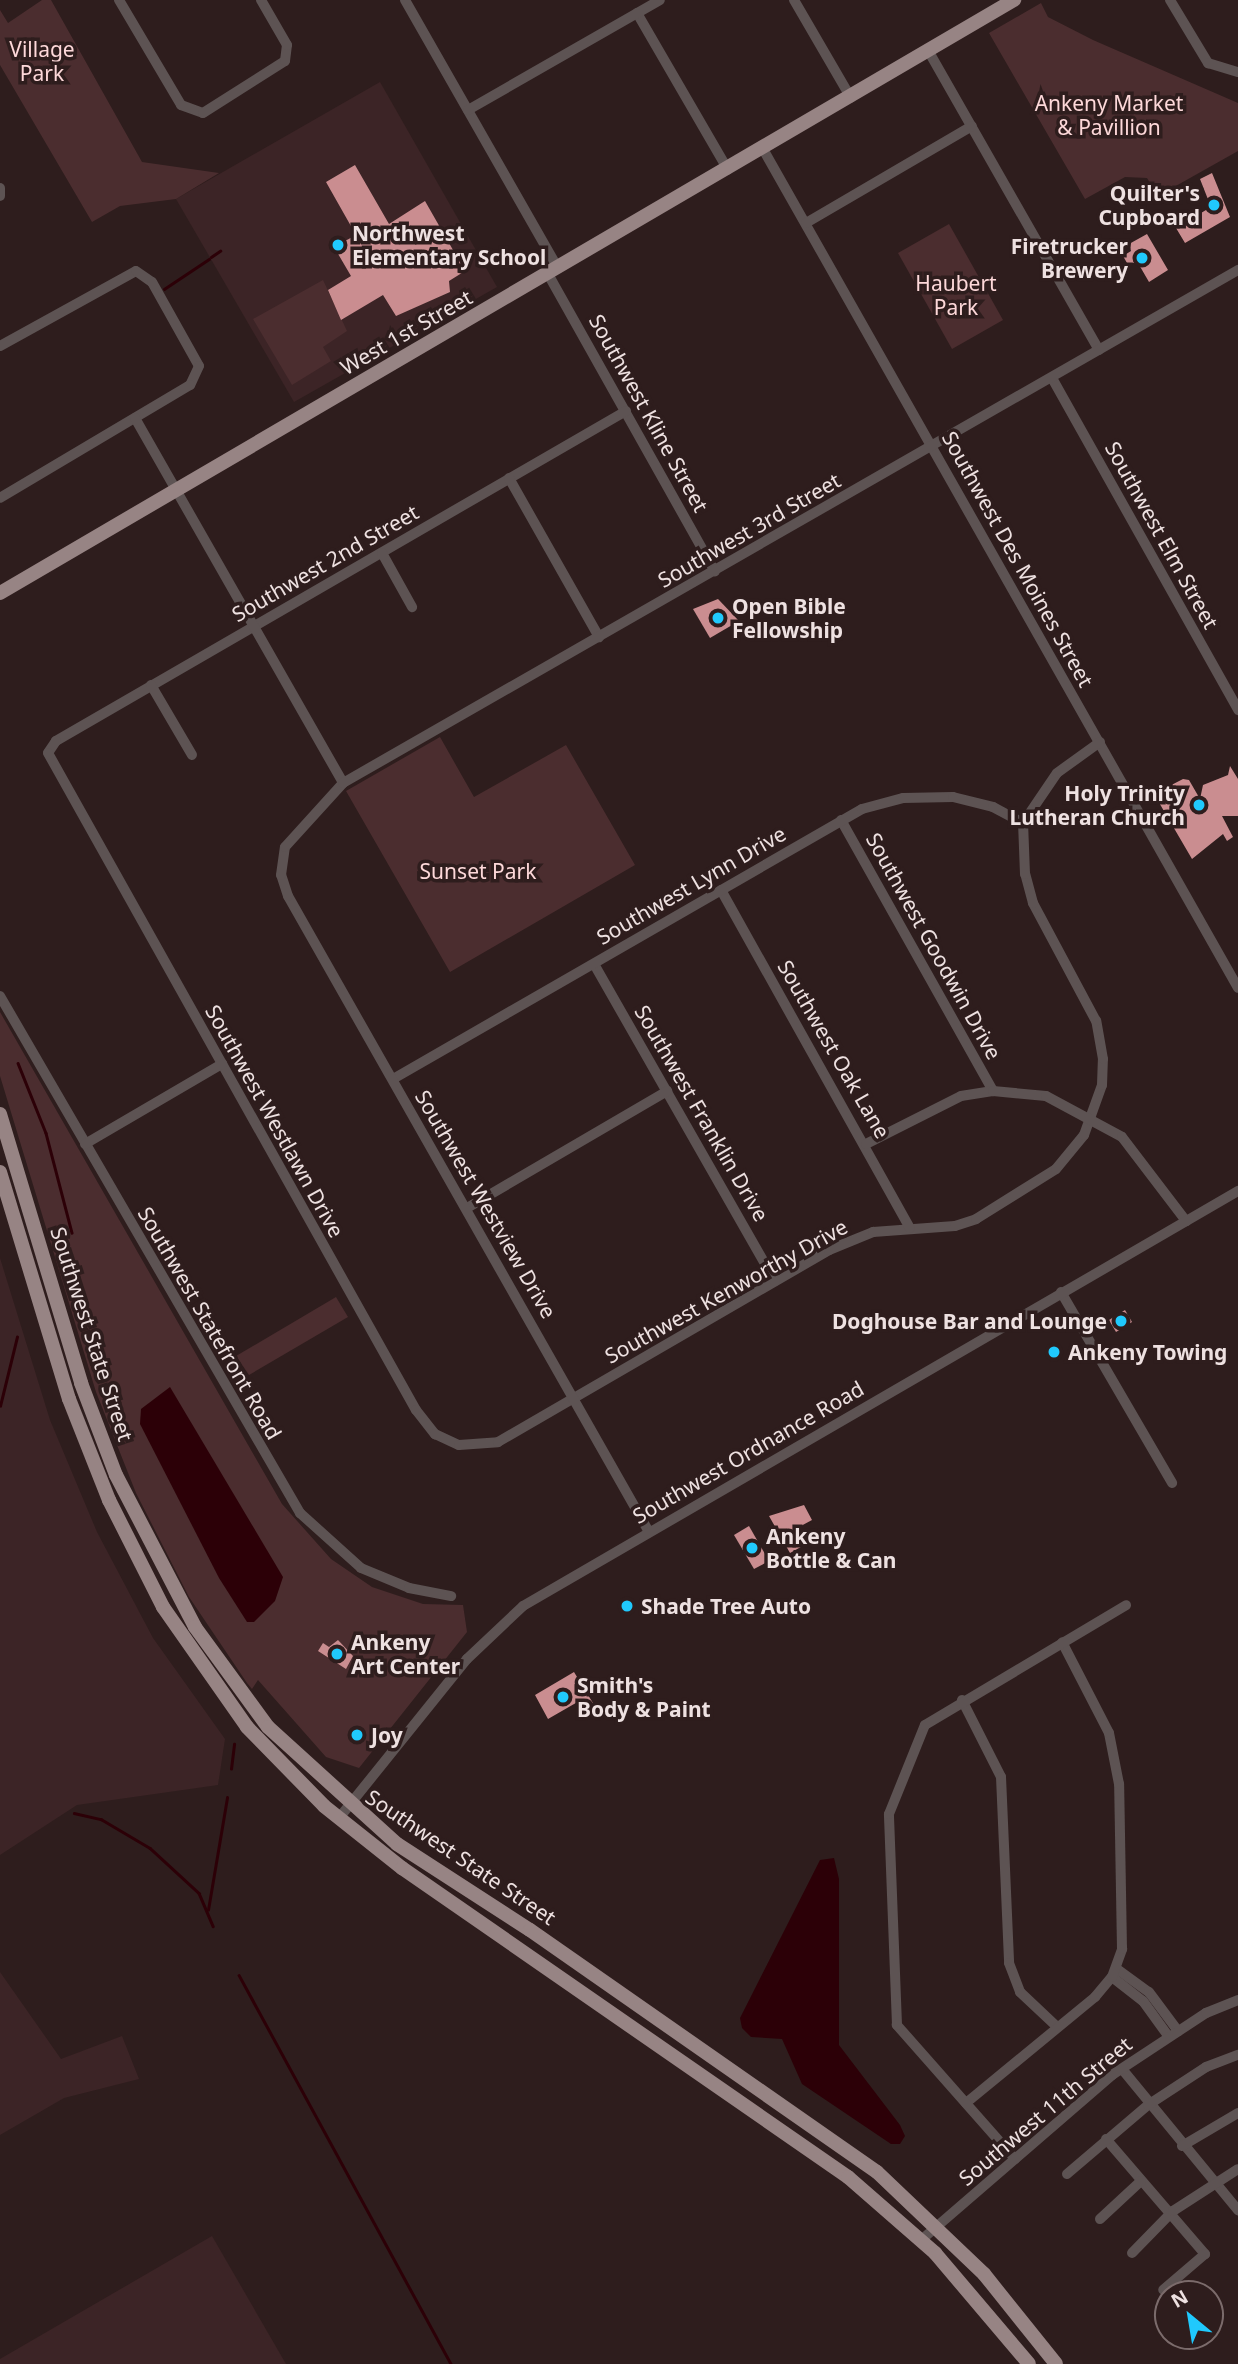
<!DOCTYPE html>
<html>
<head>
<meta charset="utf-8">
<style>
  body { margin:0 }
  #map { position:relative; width:1238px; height:2364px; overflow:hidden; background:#2e1d1d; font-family:"Noto Sans",sans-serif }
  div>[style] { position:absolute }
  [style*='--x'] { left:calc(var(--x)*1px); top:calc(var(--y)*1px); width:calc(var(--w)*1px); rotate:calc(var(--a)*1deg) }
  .built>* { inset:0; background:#3c2426 }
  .green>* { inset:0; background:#4b2d2f }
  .water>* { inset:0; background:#2c0007 }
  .stream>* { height:2.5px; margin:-1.25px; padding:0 1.25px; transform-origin:1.25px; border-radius:1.25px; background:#2c0007 }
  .building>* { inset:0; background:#ca8d90 }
  .minor>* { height:10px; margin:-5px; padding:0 5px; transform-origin:5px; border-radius:5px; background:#5d5353 }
  .major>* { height:14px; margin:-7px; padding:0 7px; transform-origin:7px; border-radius:7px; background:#978484 }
  .dots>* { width:19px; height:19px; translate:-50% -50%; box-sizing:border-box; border:4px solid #2e1d1d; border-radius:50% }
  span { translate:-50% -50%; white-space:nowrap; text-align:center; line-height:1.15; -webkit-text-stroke:7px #2e1d1d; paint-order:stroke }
  .park-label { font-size:21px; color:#fdd8d9 }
  .poi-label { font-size:21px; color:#eee1e1; font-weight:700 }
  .right { translate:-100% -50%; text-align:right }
  .left { translate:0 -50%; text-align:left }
  .street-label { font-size:21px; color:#eee1e1 }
  .north { position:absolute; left:1154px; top:2280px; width:70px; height:70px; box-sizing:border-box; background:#2e1d1d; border:2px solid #7b6b6b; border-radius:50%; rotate:330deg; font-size:19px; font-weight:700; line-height:28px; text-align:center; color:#eee1e1 }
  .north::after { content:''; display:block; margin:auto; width:24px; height:32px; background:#20c9fd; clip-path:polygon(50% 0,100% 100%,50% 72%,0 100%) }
</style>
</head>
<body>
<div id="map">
  <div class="built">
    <i style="clip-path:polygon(380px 82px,497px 287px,294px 402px,176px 199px)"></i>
    <i style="clip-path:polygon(0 1258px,50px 1420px,97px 1532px,153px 1638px,225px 1739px,218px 1785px,77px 1805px,0 1855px)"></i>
    <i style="clip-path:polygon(0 1972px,61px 2059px,122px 2036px,139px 2079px,64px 2098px,0 2135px)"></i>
    <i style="clip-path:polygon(212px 2236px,286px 2364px,0 2364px,0 2359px)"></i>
  </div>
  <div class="green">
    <i style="clip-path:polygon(42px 0,51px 0,142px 162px,219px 173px,176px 199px,120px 206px,92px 222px,0 65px,0 10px,8px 23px)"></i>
    <i style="clip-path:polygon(1041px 3px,1048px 17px,1093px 40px,1238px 103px,1238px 151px,1158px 196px,1147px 178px,1125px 177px,1085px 199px,989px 33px)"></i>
    <i style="clip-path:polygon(949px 224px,1003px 320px,952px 349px,898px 253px)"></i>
    <i style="clip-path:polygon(323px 280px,347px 331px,323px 347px,331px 361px,292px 385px,253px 319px)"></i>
    <i style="clip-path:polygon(440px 737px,474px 797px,566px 745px,635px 865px,450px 972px,346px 791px)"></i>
    <i style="clip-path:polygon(0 1012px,282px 1504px,331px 1559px,372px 1587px,423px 1604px,463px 1605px,467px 1632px,359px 1768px,326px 1757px,258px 1680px,252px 1689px,247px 1683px,189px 1597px,136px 1493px,96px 1392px,0 1076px)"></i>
    <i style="clip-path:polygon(336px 1297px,348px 1317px,249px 1375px,236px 1356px)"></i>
  </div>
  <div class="water">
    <i style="clip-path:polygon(170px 1387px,283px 1577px,275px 1601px,254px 1622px,247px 1622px,219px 1578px,140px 1424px,141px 1409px)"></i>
    <i style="clip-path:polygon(834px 1858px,839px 1879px,839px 2045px,900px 2125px,905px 2136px,900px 2144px,891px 2144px,802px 2084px,782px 2039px,751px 2037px,742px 2028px,740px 2018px,820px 1860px)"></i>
  </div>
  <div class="stream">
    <i style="--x:211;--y:257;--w:11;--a:-34"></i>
    <i style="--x:164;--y:289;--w:54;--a:-33.7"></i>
    <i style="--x:18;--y:1063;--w:75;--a:68.2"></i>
    <i style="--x:46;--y:1133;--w:103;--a:75.4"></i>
    <i style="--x:0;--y:1406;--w:71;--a:-76.2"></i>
    <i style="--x:231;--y:1769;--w:25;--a:-83"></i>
    <i style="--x:74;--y:1813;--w:28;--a:13"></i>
    <i style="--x:101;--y:1819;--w:57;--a:30.6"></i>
    <i style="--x:150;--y:1848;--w:67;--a:42.6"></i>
    <i style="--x:199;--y:1893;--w:36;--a:67"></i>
    <i style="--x:208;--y:1910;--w:114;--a:-80.4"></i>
    <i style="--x:239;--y:1975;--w:443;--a:61.4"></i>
  </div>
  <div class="building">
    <i style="clip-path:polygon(355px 165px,389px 224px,425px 201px,465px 271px,449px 281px,450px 292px,396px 316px,383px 295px,341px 320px,328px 290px,351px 276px,334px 247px,356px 235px,326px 182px)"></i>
    <i style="clip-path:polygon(1212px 173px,1230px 217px,1185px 243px,1176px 228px,1211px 207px,1200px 179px)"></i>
    <i style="clip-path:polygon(1147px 234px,1168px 270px,1149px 282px,1138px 263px,1127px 263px,1123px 256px,1131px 251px,1129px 244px)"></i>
    <i style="clip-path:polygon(718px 599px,739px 621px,710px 638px,693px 609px)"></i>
    <i style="clip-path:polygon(1230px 766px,1238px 779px,1238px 816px,1222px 816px,1233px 837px,1227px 841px,1223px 834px,1192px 859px,1154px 794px,1183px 779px,1189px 780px,1200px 799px,1203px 785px,1228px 775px)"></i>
    <i style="clip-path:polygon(1125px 1310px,1132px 1322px,1116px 1332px,1109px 1320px)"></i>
    <i style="clip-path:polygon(804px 1505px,812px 1520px,799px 1527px,808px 1543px,790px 1553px,769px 1516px)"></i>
    <i style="clip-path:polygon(749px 1526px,769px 1561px,754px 1569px,734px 1535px)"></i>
    <i style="clip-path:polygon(338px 1640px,353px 1656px,346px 1669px,318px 1651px,323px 1643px,329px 1647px)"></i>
    <i style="clip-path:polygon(574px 1672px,596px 1708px,588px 1713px,581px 1700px,548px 1719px,535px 1695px)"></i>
  </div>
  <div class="minor">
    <i style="--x:119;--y:0;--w:122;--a:59.4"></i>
    <i style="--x:181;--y:105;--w:23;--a:20"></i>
    <i style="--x:203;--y:113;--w:97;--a:-32.4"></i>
    <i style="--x:285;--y:61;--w:16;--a:-83"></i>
    <i style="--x:287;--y:45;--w:52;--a:-120"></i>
    <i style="--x:405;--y:0;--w:309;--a:60.3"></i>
    <i style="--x:794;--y:0;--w:113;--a:59.8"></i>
    <i style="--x:1170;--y:0;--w:74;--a:58.9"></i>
    <i style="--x:1208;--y:63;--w:31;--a:17"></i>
    <i style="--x:637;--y:13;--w:181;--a:59.9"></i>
    <i style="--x:929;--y:52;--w:343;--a:60.3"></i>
    <i style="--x:468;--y:110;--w:221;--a:-29.8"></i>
    <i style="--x:763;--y:149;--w:964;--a:60.48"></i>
    <i style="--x:0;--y:188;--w:8;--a:90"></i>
    <i style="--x:806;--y:223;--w:192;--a:-30.3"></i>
    <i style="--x:548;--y:274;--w:341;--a:60.7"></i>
    <i style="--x:0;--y:346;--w:155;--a:-28.9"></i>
    <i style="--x:136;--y:271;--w:19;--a:35"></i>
    <i style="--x:152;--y:282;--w:96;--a:60.8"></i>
    <i style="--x:199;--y:366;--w:21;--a:115"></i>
    <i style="--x:190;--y:385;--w:221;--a:149.3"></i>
    <i style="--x:1052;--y:378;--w:381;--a:60.7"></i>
    <i style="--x:626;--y:411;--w:659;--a:149.93"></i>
    <i style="--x:56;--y:741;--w:14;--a:124"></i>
    <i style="--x:48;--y:753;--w:753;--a:60.75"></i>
    <i style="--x:416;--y:1410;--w:31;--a:52"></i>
    <i style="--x:435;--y:1434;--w:26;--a:25"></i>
    <i style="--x:459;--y:1445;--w:39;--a:-4"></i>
    <i style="--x:498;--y:1442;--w:383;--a:-30.1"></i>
    <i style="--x:829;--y:1250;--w:48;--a:-22.2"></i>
    <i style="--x:873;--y:1232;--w:82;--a:-4.2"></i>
    <i style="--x:955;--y:1226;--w:22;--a:-18"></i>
    <i style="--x:976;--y:1219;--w:94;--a:-32"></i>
    <i style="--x:1056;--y:1169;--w:44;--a:-50.5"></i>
    <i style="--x:1084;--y:1135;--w:53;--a:-70.2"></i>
    <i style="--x:1102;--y:1085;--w:26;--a:-88"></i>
    <i style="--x:1103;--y:1059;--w:39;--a:-100"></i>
    <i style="--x:1096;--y:1021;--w:134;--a:-118.1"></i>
    <i style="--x:1033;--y:903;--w:30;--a:-105"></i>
    <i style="--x:1025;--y:874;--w:51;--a:-92.2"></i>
    <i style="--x:1023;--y:823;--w:60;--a:-55.8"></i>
    <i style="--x:1057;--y:773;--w:53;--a:-35.8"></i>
    <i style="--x:135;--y:418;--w:420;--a:60.3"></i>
    <i style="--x:509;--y:478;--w:183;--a:60.5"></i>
    <i style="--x:382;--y:553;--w:62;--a:60.9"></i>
    <i style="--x:151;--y:685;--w:81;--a:59.6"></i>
    <i style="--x:841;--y:820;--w:311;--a:60.7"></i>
    <i style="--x:721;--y:890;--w:387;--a:60.8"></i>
    <i style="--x:594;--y:964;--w:365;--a:60.3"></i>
    <i style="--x:0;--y:996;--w:598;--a:59.87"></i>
    <i style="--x:300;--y:1513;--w:82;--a:42"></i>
    <i style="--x:361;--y:1568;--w:52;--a:22.6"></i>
    <i style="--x:409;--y:1588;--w:43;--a:10.8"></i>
    <i style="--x:393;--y:1079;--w:541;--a:-29.93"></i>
    <i style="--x:862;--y:809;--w:42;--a:-15"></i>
    <i style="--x:903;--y:798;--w:50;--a:-1.1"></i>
    <i style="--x:953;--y:797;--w:41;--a:14"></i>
    <i style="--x:993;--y:807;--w:34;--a:28"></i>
    <i style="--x:85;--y:1144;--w:159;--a:-30.3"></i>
    <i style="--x:866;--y:1144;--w:106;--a:-26.8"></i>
    <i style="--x:961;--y:1096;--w:32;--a:-9"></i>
    <i style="--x:993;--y:1091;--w:53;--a:5.4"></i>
    <i style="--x:1046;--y:1096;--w:86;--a:28.3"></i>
    <i style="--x:1122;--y:1137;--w:106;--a:52.7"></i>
    <i style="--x:467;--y:1208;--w:232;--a:-30.3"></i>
    <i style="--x:1061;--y:1292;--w:221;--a:59.8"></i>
    <i style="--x:649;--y:1532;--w:731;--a:-119.58"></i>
    <i style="--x:288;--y:896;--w:22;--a:-108"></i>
    <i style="--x:281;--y:875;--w:28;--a:-82"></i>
    <i style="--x:285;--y:847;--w:86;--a:-47.8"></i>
    <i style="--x:343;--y:783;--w:1032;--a:-29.82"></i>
    <i style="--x:962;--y:1700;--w:86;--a:63.1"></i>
    <i style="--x:1001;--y:1777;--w:186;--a:87.5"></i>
    <i style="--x:1009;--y:1963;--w:31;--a:69"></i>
    <i style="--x:1020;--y:1992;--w:48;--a:43.3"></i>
    <i style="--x:339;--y:1818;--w:204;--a:-51.2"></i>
    <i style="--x:467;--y:1659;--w:77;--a:-43.4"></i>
    <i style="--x:523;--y:1606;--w:827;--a:-30.13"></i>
    <i style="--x:1117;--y:1969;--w:39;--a:36"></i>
    <i style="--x:1149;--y:1992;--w:49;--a:53.4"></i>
    <i style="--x:1112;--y:1977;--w:39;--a:38"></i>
    <i style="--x:1143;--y:2001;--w:44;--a:54.2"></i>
    <i style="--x:1122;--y:2069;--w:183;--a:50.6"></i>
    <i style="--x:966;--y:2103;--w:167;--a:-39.4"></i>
    <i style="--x:1095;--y:1997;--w:26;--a:-50"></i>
    <i style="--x:1112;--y:1977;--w:30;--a:-70"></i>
    <i style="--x:1122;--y:1949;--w:165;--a:-91"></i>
    <i style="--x:1119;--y:1784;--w:52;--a:-101.1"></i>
    <i style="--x:1109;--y:1733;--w:102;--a:-117.3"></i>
    <i style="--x:1106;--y:2139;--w:152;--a:49.3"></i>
    <i style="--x:1205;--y:2254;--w:55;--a:139.4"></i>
    <i style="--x:1182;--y:2146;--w:65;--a:-30.5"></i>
    <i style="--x:1015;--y:2159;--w:179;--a:-131.4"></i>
    <i style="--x:897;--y:2025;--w:211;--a:-92.2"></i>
    <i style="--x:889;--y:1814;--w:96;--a:-68"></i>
    <i style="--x:925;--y:1725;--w:234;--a:-30.8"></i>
    <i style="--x:1067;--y:2174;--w:106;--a:-40.4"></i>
    <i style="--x:1148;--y:2105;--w:69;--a:-33.2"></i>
    <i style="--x:1206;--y:2067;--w:34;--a:-21"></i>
    <i style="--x:1100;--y:2219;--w:56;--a:-42.8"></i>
    <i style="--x:920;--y:2241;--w:254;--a:-40.8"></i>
    <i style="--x:1112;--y:2075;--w:113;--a:-33.4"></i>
    <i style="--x:1206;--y:2013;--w:35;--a:-22"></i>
    <i style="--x:1132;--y:2253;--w:59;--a:-45.7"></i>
    <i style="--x:1173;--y:2211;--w:77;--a:-32.9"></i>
  </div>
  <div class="major">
    <i style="--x:0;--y:593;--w:1175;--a:-30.32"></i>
    <i style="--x:0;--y:1114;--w:281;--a:73.2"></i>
    <i style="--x:81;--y:1383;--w:98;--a:69.2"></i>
    <i style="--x:116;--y:1475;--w:171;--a:62.5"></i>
    <i style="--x:195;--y:1627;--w:124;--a:53.9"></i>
    <i style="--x:268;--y:1727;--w:174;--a:42.2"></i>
    <i style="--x:397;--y:1844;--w:158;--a:32.9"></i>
    <i style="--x:530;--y:1930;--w:423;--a:34.9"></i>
    <i style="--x:877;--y:2172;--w:148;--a:43.6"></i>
    <i style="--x:984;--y:2274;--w:115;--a:51.3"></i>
    <i style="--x:0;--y:1172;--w:237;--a:73.1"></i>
    <i style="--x:69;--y:1399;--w:109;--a:68.4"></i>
    <i style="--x:109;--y:1500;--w:120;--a:63.2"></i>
    <i style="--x:163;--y:1607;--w:146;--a:55"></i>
    <i style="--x:247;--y:1727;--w:110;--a:45.7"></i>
    <i style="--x:324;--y:1806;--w:100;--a:38.5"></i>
    <i style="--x:402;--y:1868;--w:543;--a:34.72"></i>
    <i style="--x:848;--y:2177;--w:116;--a:41.1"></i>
    <i style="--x:935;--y:2253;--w:145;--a:49.7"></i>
  </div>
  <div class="dots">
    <i style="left:1214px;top:205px;background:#20c9fd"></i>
    <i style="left:338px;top:245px;background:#20c9fd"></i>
    <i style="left:1142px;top:258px;background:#20c9fd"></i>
    <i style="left:718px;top:618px;background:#20c9fd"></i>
    <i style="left:1199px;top:805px;background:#20c9fd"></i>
    <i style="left:1121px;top:1321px;background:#20c9fd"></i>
    <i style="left:1054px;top:1352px;background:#20c9fd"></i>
    <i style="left:752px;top:1548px;background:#20c9fd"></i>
    <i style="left:627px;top:1606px;background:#20c9fd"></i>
    <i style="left:337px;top:1654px;background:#20c9fd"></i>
    <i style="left:563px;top:1697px;background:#20c9fd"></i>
    <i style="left:357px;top:1735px;background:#20c9fd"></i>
  </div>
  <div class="park-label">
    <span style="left:42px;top:61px">Village<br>Park</span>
    <span style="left:1109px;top:115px">Ankeny Market<br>&amp; Pavillion</span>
    <span style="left:956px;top:295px">Haubert<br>Park</span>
    <span style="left:478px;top:871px">Sunset Park</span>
  </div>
  <div class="poi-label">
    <span class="right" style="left:1200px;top:205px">Quilter's<br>Cupboard</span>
    <span class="left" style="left:352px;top:245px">Northwest<br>Elementary School</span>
    <span class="right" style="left:1128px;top:258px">Firetrucker<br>Brewery</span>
    <span class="left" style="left:732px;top:618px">Open Bible<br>Fellowship</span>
    <span class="right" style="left:1185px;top:805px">Holy Trinity<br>Lutheran Church</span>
    <span class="right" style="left:1107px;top:1321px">Doghouse Bar and Lounge</span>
    <span class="left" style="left:1068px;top:1352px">Ankeny Towing</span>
    <span class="left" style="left:766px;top:1548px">Ankeny<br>Bottle &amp; Can</span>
    <span class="left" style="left:641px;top:1606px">Shade Tree Auto</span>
    <span class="left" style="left:351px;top:1654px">Ankeny<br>Art Center</span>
    <span class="left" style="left:577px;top:1697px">Smith's<br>Body &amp; Paint</span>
    <span class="left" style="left:371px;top:1735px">Joy</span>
  </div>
  <div class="street-label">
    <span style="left:406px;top:332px;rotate:-30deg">West 1st Street</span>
    <span style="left:649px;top:413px;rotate:61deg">Southwest Kline Street</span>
    <span style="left:749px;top:530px;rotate:-30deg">Southwest 3rd Street</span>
    <span style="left:1162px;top:535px;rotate:61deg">Southwest Elm Street</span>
    <span style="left:1018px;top:559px;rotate:61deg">Southwest Des Moines Street</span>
    <span style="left:325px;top:563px;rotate:-30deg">Southwest 2nd Street</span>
    <span style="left:691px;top:885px;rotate:-30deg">Southwest Lynn Drive</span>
    <span style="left:934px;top:946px;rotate:61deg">Southwest Goodwin Drive</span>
    <span style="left:834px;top:1049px;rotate:60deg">Southwest Oak Lane</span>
    <span style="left:702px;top:1113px;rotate:60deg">Southwest Franklin Drive</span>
    <span style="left:275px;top:1121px;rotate:61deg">Southwest Westlawn Drive</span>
    <span style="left:486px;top:1204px;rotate:60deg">Southwest Westview Drive</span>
    <span style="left:726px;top:1291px;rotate:-29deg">Southwest Kenworthy Drive</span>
    <span style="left:210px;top:1323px;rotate:60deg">Southwest Statefront Road</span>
    <span style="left:92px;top:1334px;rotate:72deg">Southwest State Street</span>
    <span style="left:748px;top:1452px;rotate:-30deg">Southwest Ordnance Road</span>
    <span style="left:461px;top:1857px;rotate:34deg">Southwest State Street</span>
    <span style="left:1045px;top:2111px;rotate:-40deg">Southwest 11th Street</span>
  </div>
  <div class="north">N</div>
</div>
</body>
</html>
